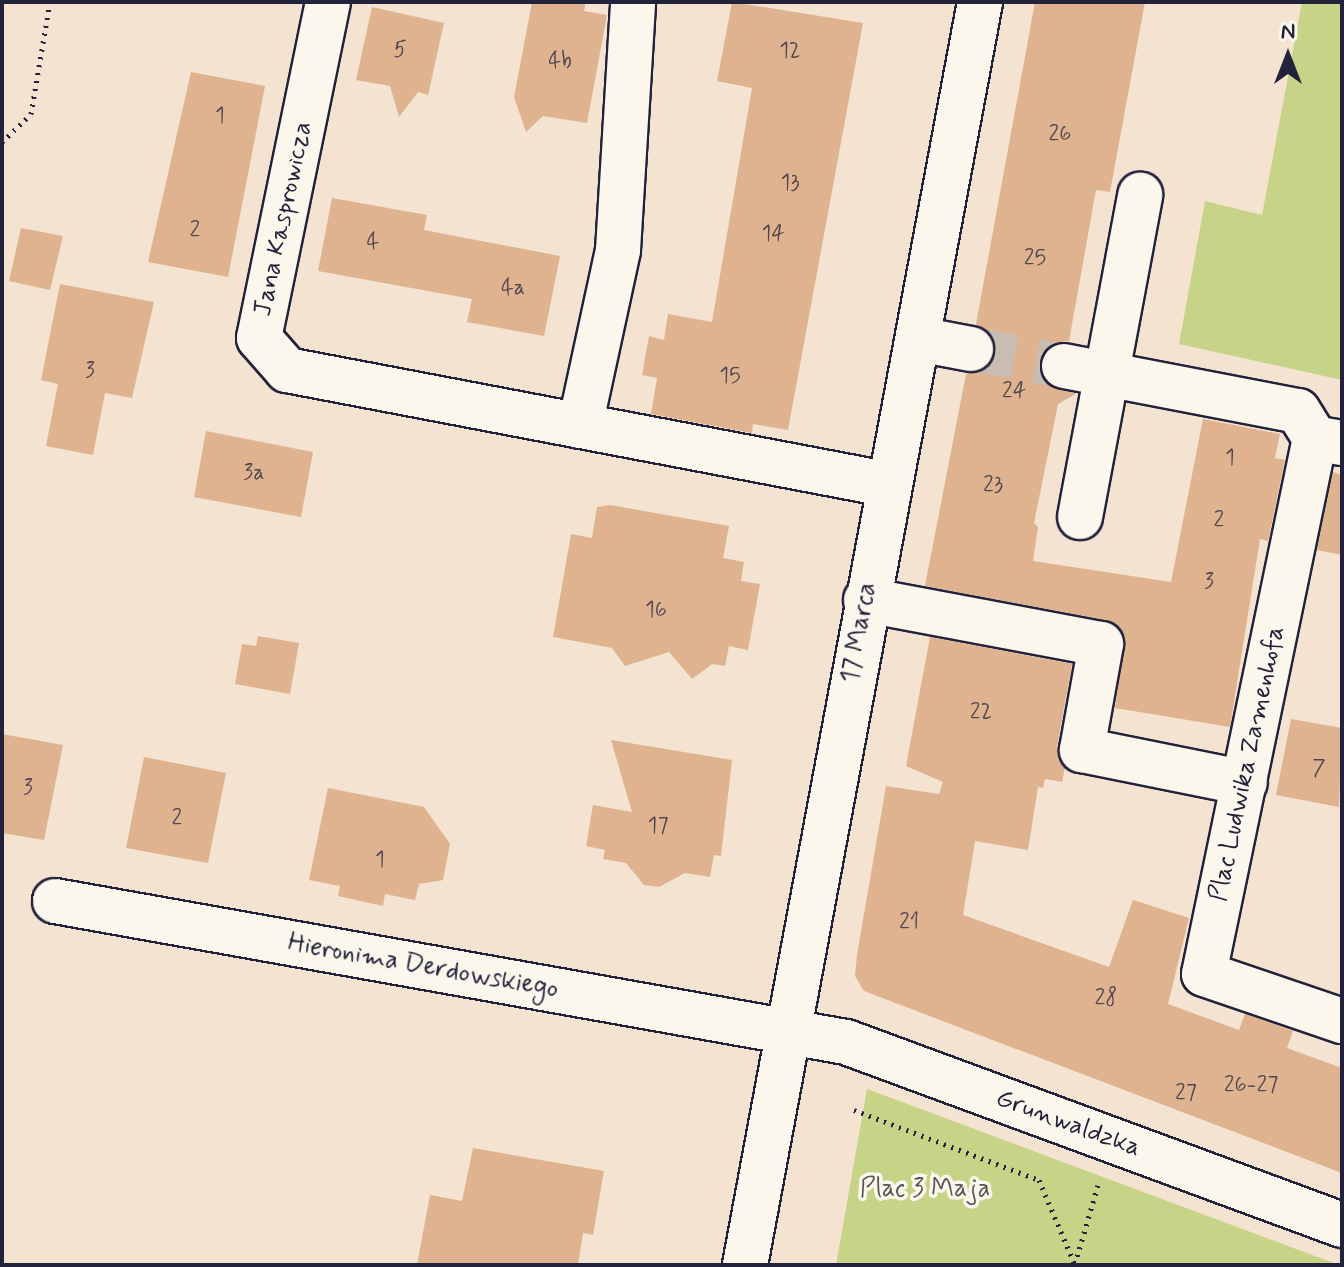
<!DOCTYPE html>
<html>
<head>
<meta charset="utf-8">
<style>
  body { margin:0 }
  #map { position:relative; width:1344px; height:1267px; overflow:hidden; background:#f3e3d0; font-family:Mynerve,sans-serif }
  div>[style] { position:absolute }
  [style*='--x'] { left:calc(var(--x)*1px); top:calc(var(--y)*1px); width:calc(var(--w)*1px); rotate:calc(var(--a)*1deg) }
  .green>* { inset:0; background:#c7d488 }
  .building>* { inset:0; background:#dfb390 }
  .minor-tunnel>* { height:44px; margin-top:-22px; transform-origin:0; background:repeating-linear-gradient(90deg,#c9bcb2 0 44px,transparent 0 66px) }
  .path>* { height:5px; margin-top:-2.5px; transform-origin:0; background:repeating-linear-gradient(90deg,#22223b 0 2px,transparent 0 8px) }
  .roads { filter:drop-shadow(2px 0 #22223b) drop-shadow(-2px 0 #22223b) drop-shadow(0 2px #22223b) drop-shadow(0 -2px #22223b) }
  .minor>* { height:44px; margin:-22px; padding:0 22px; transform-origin:22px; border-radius:22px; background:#fbf7ec }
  span { translate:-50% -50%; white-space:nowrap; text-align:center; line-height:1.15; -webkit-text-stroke:7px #fbf7ec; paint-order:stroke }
  .number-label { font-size:22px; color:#514650 }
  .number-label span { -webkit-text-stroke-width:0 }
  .street-label { font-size:26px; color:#22223b }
  .park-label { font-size:26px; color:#545752 }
  .frame { position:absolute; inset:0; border:4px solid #22223b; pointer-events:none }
  .north { position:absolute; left:1248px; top:16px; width:80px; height:80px; -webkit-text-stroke:6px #fbf7ec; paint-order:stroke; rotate:0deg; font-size:22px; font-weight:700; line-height:32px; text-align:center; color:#22223b }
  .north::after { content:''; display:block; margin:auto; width:28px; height:36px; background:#22223b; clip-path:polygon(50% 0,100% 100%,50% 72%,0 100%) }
</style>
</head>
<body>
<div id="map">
  <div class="green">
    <i style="clip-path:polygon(1302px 2px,1342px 2px,1342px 380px,1179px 344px,1205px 201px,1262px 215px)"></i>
    <i style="clip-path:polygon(867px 1089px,1339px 1265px,836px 1265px)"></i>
  </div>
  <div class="building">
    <i style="clip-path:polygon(532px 2px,586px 2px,584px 11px,607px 15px,587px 123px,543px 116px,526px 132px,514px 97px)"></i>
    <i style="clip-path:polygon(732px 2px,863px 23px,788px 430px,753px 424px,752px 433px,651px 414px,657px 378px,642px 375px,649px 336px,664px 340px,668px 314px,712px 322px,752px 88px,717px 81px)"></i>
    <i style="clip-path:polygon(1035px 2px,1145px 2px,1110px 192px,1096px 190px,1069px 341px,1055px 343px,1040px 361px,1047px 384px,1076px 394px,1058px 404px,1034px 523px,1038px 527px,1033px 561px,1171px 582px,1203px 419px,1280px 434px,1275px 458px,1285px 460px,1268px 541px,1260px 539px,1230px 727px,1115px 708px,1125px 636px,1106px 620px,925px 586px,966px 374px,989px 366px,996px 353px,988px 331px,976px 324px)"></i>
    <i style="clip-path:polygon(372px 7px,444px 23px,428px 95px,418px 92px,399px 117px,390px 86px,356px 80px)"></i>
    <i style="clip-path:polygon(191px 72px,265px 86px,228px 277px,148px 262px)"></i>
    <i style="clip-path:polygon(332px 198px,427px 215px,424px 230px,560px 256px,544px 336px,467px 322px,472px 299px,318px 271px)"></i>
    <i style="clip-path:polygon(21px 228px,63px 236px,50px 290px,9px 281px)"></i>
    <i style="clip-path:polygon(60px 284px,154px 302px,132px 398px,105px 393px,93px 455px,46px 446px,58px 384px,41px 380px)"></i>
    <i style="clip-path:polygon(206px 431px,313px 452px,301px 517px,194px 497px)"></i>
    <i style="clip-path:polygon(1333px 472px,1342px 475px,1342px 555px,1317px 550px)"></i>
    <i style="clip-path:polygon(610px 505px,729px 526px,723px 558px,744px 562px,741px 581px,760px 584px,748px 650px,729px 646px,725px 666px,712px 664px,692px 679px,669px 652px,625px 666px,612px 648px,553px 637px,571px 534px,592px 538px,597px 507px)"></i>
    <i style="clip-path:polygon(258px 636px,299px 643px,290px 694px,235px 684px,242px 644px,256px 646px)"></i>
    <i style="clip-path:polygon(930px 637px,1072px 664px,1057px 746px,1065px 768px,1062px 782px,1045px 779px,1043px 788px,1038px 787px,1028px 850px,975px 841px,963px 915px,1109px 967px,1133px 900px,1189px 918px,1168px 1004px,1239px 1030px,1245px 1014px,1293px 1031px,1287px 1048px,1342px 1068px,1342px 1173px,864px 991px,855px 976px,857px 955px,886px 786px,939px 794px,943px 782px,906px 766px)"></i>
    <i style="clip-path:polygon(1291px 719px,1342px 728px,1339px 807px,1276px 795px)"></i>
    <i style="clip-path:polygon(2px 734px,63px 745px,44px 840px,2px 833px)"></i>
    <i style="clip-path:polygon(611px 740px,732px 760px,721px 856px,714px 855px,710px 877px,685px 873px,659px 887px,644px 885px,626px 863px,603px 859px,605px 850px,586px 846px,593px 805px,632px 812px)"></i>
    <i style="clip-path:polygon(144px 757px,226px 773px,208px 863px,126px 848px)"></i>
    <i style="clip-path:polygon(328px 788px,424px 807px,450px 844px,443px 880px,419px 884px,415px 900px,385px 894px,383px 906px,338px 896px,340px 886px,309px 880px)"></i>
    <i style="clip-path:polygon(473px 1148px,604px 1171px,593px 1235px,583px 1233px,578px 1265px,417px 1265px,430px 1195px,462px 1201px)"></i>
  </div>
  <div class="minor-tunnel">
    <i style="--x:971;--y:349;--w:95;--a:10.4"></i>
  </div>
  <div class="path">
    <i style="--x:2;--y:142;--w:40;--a:-44"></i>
    <i style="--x:31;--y:114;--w:114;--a:-80.4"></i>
    <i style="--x:854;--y:1110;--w:198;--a:20.7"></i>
    <i style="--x:1039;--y:1180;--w:92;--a:67"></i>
    <i style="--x:1075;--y:1264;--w:82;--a:-73.8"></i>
  </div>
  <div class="roads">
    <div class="minor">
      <i style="--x:328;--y:2;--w:343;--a:101.6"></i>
      <i style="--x:259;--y:338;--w:43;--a:48.8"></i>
      <i style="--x:287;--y:370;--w:610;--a:10.78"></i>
      <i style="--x:918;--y:339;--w:54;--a:10.7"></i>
      <i style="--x:1064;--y:366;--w:238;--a:10.9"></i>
      <i style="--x:1298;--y:411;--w:32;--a:58"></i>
      <i style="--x:580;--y:426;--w:180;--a:-77.8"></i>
      <i style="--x:618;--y:250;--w:248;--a:-86.5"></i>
      <i style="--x:1342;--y:443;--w:27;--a:-170"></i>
      <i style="--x:1315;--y:438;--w:547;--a:101.7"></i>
      <i style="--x:1204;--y:974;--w:146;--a:18.8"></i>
      <i style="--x:1080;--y:517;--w:328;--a:-79.4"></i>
      <i style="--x:866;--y:600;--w:239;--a:10.6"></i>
      <i style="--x:1101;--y:644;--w:108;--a:100.2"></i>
      <i style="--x:1082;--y:750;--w:166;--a:11.4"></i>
      <i style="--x:55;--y:901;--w:803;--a:10.11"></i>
      <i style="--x:846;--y:1042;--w:529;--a:20.25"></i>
      <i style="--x:745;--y:1265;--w:1285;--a:-79.46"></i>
    </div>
  </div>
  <div class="number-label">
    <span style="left:400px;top:51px">5</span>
    <span style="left:790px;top:52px">12</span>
    <span style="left:560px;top:62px">4b</span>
    <span style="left:220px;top:117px">1</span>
    <span style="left:1060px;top:135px">26</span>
    <span style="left:790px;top:184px">13</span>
    <span style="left:195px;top:231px">2</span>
    <span style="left:773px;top:235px">14</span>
    <span style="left:373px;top:243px">4</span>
    <span style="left:1035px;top:259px">25</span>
    <span style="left:513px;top:289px">4a</span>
    <span style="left:90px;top:372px">3</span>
    <span style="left:730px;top:377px">15</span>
    <span style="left:1014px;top:392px">24</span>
    <span style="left:1230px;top:459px">1</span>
    <span style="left:254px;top:474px">3a</span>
    <span style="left:993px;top:486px">23</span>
    <span style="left:1219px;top:521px">2</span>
    <span style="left:1209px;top:583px">3</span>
    <span style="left:656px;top:611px">16</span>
    <span style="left:981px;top:713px">22</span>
    <span style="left:1319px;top:770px">7</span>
    <span style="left:28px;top:789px">3</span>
    <span style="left:177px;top:819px">2</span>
    <span style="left:658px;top:827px">17</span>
    <span style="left:380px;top:861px">1</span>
    <span style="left:909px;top:923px">21</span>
    <span style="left:1106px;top:999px">28</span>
    <span style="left:1251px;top:1086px">26-27</span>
    <span style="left:1186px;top:1094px">27</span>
  </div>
  <div class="street-label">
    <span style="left:284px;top:219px;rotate:-78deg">Jana Kasprowicza</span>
    <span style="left:860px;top:633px;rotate:-80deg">17 Marca</span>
    <span style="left:1248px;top:764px;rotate:-78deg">Plac Ludwika Zamenhofa</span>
    <span style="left:423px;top:967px;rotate:10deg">Hieronima Derdowskiego</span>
    <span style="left:1068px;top:1124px;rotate:20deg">Grunwaldzka</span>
  </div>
  <div class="park-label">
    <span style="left:925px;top:1190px">Plac 3 Maja</span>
  </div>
  <div class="frame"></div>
  <div class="north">N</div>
</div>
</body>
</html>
